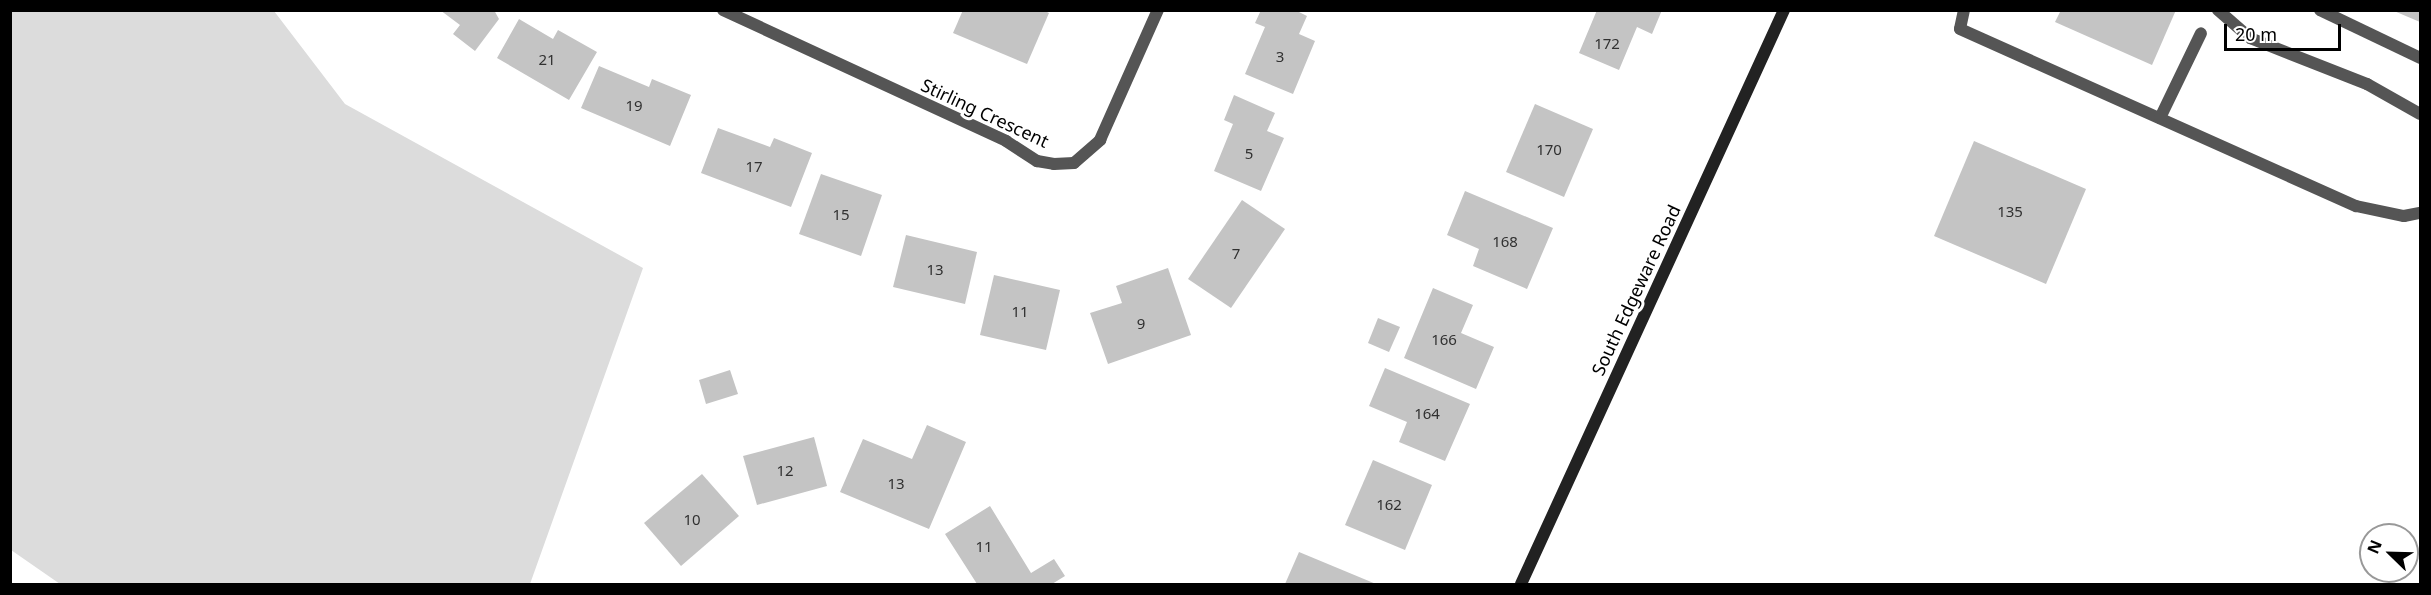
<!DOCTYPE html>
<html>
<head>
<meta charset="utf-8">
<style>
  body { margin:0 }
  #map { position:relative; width:2431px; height:595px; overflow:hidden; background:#fff; font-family:"Noto Sans",sans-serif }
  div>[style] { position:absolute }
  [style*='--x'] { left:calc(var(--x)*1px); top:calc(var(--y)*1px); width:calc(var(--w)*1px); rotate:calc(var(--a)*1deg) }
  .green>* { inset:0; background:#dcdcdc }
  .building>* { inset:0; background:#c4c4c4 }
  .lane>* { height:12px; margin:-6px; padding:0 6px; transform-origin:6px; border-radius:6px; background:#555 }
  .street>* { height:12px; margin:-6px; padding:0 6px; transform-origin:6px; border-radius:6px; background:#555 }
  .secondary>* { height:12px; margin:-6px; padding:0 6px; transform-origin:6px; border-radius:6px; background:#222 }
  span { translate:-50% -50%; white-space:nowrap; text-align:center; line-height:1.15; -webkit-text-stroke:6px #fff; paint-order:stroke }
  .number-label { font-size:15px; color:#313131 }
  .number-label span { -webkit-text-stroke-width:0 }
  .street-label { font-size:18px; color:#000 }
  .frame { position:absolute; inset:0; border:12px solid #000; pointer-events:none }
  .north { position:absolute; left:2359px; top:523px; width:60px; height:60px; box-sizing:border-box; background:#fff; border:2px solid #999; border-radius:50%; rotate:293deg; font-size:16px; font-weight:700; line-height:24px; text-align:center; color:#000 }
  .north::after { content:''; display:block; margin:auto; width:21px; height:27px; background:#000; clip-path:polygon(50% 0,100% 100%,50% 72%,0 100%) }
  .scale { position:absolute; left:2224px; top:24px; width:117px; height:27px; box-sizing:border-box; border:3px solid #000; border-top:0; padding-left:8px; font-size:18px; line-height:21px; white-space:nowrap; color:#000; -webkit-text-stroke:4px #fff; paint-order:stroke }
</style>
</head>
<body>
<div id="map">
  <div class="green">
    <i style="clip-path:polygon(11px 10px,274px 11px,345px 104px,643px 268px,530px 584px,60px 584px,11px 550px)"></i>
  </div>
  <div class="building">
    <i style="clip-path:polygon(440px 10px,494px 10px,499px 19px,475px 51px,453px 34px,460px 25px)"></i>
    <i style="clip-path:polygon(963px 10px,1043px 10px,1049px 13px,1027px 64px,953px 33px)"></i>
    <i style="clip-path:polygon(1261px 10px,1295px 10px,1307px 16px,1299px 34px,1315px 41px,1293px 94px,1245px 74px,1265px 27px,1255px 23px)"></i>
    <i style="clip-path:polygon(1597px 10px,1662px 10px,1652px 34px,1637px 27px,1619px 70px,1579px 53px)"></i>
    <i style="clip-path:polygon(2061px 10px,2176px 10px,2152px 65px,2055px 22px)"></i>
    <i style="clip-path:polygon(2420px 10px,2420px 22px,2394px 11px,2394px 10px)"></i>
    <i style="clip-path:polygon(519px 19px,553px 39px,558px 30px,597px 52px,569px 100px,497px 58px)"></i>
    <i style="clip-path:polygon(599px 66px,649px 87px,652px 79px,691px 95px,670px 146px,581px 108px)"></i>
    <i style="clip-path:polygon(1234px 95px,1275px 113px,1267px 131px,1284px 138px,1261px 191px,1214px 171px,1233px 124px,1224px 120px)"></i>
    <i style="clip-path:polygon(1535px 104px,1593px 129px,1564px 197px,1506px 172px)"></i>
    <i style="clip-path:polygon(718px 128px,770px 147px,774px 138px,812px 153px,791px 207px,701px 173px)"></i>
    <i style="clip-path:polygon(1974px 141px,2086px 189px,2046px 284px,1934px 236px)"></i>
    <i style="clip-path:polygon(821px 174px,882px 195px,861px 256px,799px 234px)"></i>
    <i style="clip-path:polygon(1465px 191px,1553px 228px,1527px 289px,1473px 266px,1479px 249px,1447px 235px)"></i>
    <i style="clip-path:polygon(1242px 200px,1285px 229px,1231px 308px,1188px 279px)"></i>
    <i style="clip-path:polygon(906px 235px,977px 252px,965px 304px,893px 287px)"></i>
    <i style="clip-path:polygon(1168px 268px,1191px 335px,1108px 364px,1090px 313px,1122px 303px,1116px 286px)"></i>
    <i style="clip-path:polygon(994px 275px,1060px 290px,1046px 350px,980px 335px)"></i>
    <i style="clip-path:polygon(1433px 288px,1473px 305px,1461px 333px,1494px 347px,1476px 389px,1404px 358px)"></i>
    <i style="clip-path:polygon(1378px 318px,1400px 327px,1389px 352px,1368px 343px)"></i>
    <i style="clip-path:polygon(1385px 368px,1470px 404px,1445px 461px,1399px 442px,1407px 422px,1369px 406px)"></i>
    <i style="clip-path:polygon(730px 370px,738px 394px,706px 404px,699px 380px)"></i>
    <i style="clip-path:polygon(927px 425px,966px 442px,929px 529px,840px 492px,863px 439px,912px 459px)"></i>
    <i style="clip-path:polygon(814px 437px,827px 486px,757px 505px,743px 456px)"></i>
    <i style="clip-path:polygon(1373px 460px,1432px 485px,1405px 550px,1345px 525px)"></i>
    <i style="clip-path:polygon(702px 474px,739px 516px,681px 566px,644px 523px)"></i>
    <i style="clip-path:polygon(990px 506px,1031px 573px,1054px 559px,1065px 576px,1052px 584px,977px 584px,945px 534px)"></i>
    <i style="clip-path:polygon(1299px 552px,1376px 584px,1285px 584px)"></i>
  </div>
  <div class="lane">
    <i style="--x:1964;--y:10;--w:19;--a:102"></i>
    <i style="--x:1960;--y:29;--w:434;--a:24.1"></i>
    <i style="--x:2356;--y:206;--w:49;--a:11.8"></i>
    <i style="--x:2404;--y:216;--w:16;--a:-11"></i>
    <i style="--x:2218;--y:10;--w:43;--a:41.2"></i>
    <i style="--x:2250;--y:38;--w:126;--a:21.5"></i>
    <i style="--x:2367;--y:84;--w:61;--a:29.5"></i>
    <i style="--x:2320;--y:10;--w:111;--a:25.6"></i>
    <i style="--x:2160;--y:118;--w:94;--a:-64.2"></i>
  </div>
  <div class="street">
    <i style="--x:723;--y:10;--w:312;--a:24.8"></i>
    <i style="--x:1006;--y:141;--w:37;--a:33"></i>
    <i style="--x:1037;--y:161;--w:17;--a:10"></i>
    <i style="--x:1054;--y:164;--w:20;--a:-3"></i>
    <i style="--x:1074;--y:163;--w:35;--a:-41"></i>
    <i style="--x:1100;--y:140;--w:142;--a:-66"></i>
  </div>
  <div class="secondary">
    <i style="--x:1521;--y:584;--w:631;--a:-65.38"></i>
  </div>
  <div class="number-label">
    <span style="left:1607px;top:44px">172</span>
    <span style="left:1280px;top:57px">3</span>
    <span style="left:547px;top:60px">21</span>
    <span style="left:634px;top:106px">19</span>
    <span style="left:1549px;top:150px">170</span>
    <span style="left:1249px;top:154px">5</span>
    <span style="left:754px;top:167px">17</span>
    <span style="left:2010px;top:212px">135</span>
    <span style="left:841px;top:215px">15</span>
    <span style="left:1505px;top:242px">168</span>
    <span style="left:1236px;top:254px">7</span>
    <span style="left:935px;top:270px">13</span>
    <span style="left:1020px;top:312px">11</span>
    <span style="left:1141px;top:324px">9</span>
    <span style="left:1444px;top:340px">166</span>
    <span style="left:1427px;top:414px">164</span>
    <span style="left:785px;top:471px">12</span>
    <span style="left:896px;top:484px">13</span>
    <span style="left:1389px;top:505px">162</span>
    <span style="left:692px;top:520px">10</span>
    <span style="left:984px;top:547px">11</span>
  </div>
  <div class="street-label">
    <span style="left:985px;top:113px;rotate:25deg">Stirling Crescent</span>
    <span style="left:1636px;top:290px;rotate:-65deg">South Edgeware Road</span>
  </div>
  <div class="frame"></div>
  <div class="north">N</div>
  <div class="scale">20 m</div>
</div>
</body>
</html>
